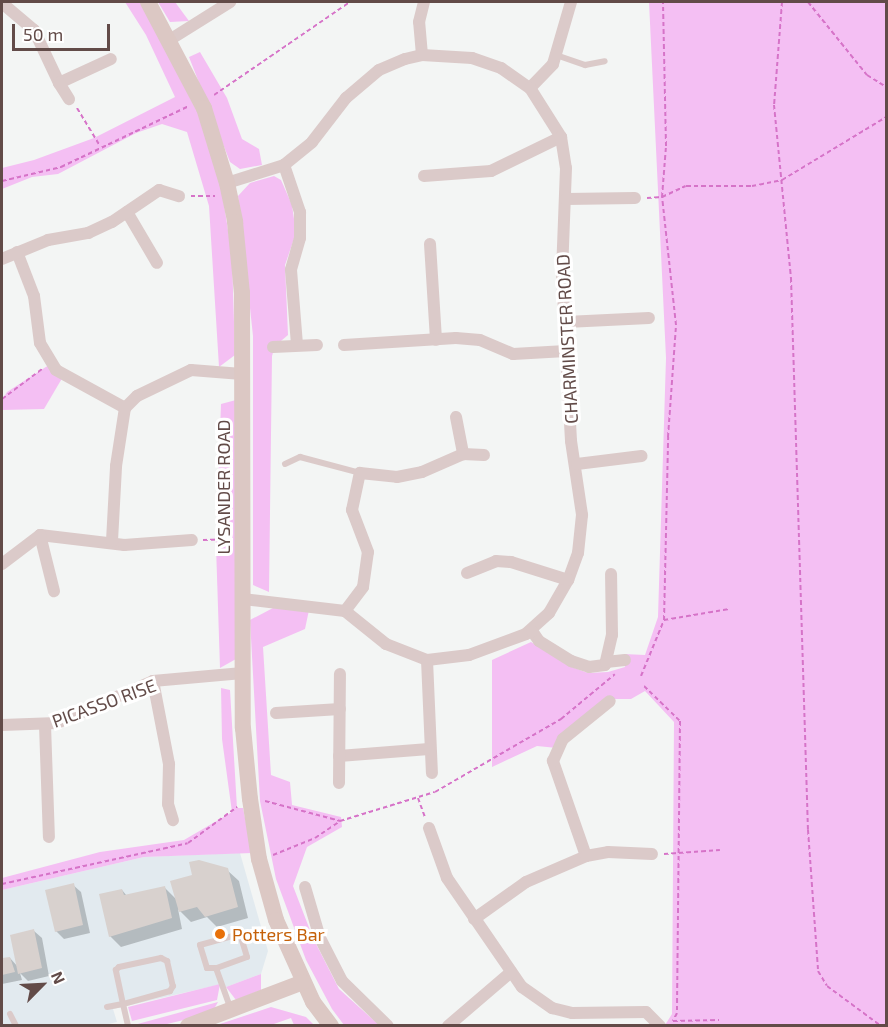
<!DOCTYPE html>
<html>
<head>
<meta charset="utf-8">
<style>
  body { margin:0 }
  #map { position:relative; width:888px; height:1027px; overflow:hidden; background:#f3f5f4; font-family:"Exo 2",sans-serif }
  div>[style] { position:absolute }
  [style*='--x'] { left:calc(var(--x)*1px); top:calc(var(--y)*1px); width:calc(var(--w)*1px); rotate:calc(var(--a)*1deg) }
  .commercial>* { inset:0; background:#e2eaef }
  .green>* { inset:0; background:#f4bff3 }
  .shadow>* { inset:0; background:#0003 }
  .building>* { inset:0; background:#d8d1ce }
  .path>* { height:2px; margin-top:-1px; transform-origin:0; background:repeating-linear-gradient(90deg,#d673c8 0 4.5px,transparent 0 7.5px) }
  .lane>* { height:6px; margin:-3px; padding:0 3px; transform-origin:3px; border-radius:3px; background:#dbcac9 }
  .street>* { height:12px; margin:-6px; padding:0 6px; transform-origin:6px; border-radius:6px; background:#dbcac9 }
  .secondary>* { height:16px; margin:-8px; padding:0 8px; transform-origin:8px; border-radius:8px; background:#dcc8c4 }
  .dots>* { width:16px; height:16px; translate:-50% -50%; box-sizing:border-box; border:3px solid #fff; border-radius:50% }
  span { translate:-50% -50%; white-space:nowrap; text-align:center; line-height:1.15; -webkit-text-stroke:6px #fff; paint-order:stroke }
  .street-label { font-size:18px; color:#624b48 }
  .food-label { font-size:18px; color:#c56008 }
  .left { translate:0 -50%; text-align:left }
  .frame { position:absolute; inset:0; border:3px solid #624b48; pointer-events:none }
  .north { position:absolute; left:12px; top:955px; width:60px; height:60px; -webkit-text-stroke:4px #fff; paint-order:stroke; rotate:66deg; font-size:16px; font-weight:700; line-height:24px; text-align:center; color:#624b48 }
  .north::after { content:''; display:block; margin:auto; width:21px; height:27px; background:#624b48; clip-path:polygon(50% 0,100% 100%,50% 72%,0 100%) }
  .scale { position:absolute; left:12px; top:24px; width:98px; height:27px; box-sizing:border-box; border:3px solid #624b48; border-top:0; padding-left:8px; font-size:18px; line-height:21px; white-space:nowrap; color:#624b48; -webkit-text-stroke:4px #fff; paint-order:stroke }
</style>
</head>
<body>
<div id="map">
  <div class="commercial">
    <i style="clip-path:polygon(240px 853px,268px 951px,261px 974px,226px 987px,222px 984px,113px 1009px,117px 1022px,104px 1025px,2px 1026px,2px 890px,144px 857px)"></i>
  </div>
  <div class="green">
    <i style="clip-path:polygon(125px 2px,141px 2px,204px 125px,221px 185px,232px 256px,235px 355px,219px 367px,209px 206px,187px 132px,162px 124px,136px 133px,58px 174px,32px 177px,2px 189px,2px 168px,34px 160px,94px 138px,175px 97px,146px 35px)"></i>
    <i style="clip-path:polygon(158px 2px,175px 2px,189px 21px,170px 22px)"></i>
    <i style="clip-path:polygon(649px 2px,886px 2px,886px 1025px,665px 1025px,672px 1014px,674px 722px,645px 691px,631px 699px,614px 699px,557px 748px,537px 746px,492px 767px,492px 660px,531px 642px,569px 666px,588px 673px,608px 672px,625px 667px,624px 654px,645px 655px,658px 617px,666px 358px)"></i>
    <i style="clip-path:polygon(200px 52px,227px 98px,242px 139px,259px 149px,262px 165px,240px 169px,230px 162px,189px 57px)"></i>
    <i style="clip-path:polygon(274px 176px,281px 180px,292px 205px,296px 233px,285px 265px,288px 335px,275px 346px,272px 356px,269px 592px,253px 585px,253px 336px,238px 196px,250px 183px)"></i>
    <i style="clip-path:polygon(52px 363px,64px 375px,44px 409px,2px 410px,2px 400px,7px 392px)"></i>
    <i style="clip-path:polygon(236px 400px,236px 659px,220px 668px,216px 546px,221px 404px)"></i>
    <i style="clip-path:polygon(273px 608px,309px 610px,305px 629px,263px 647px,271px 775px,290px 782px,292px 805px,341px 817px,342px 827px,307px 847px,293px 886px,313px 938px,339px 989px,379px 1025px,344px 1025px,332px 1009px,306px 960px,276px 879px,260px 801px,250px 620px)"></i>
    <i style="clip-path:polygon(221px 688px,230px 690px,237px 808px,243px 808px,252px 853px,144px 857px,2px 890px,2px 878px,100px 852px,184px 840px,232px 812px,222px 739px)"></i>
    <i style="clip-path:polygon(261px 974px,261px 990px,236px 1000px,226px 987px)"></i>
    <i style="clip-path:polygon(220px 984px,217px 1000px,132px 1021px,128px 1007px)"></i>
    <i style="clip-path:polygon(218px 1002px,214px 1009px,192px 1018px,163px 1025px,134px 1025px)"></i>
    <i style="clip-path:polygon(271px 1007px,306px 1017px,314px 1025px,294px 1025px,291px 1018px,271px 1025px,217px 1025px)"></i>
  </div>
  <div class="shadow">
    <i style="clip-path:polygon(227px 870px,239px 881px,248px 918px,217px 927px,207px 917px,191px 922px,178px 909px,182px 929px,121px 947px,110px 936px,122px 890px,127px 896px,165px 888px,177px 900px)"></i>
    <i style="clip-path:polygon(73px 885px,81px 892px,90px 933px,64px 939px,56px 931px)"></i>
    <i style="clip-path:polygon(34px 931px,42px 938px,49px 976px,28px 981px,20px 973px,22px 980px,2px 984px,2px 951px,3px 960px,10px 958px,18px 967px)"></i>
  </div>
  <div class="building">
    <i style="clip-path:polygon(199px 860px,228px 868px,238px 907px,205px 917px,197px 907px,179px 912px,170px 881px,192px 875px,189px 862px)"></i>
    <i style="clip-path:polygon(74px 883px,83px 925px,55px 932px,45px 890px)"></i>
    <i style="clip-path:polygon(165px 886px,172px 918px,109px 937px,99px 894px,122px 889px,124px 895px)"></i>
    <i style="clip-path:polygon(34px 929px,42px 968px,18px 974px,10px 935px)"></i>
    <i style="clip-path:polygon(10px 957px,15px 972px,2px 975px,2px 958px)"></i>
  </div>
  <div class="path">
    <i style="--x:782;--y:2;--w:103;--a:94.4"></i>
    <i style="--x:774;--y:105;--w:174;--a:84.4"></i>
    <i style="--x:791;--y:278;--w:552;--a:88.24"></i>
    <i style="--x:808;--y:830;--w:141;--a:85.9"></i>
    <i style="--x:818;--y:971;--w:17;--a:59"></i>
    <i style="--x:827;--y:986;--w:67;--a:36.5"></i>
    <i style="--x:808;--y:2;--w:94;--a:51.1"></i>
    <i style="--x:867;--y:75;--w:22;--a:32"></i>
    <i style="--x:214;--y:95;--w:165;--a:-34.4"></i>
    <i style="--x:77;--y:108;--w:44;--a:58.8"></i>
    <i style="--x:2;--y:181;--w:61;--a:-13.3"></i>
    <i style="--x:61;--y:167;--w:140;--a:-25.5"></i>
    <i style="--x:191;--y:196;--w:24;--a:0"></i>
    <i style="--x:647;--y:198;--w:15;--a:-4"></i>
    <i style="--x:662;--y:197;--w:26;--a:-25"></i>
    <i style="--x:686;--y:186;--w:66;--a:0"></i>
    <i style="--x:752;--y:186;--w:31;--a:-11"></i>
    <i style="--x:782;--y:180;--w:122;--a:-31.2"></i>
    <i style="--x:2;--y:399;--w:50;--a:-36.9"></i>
    <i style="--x:203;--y:540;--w:25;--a:-2"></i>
    <i style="--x:664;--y:620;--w:66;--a:-9.6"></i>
    <i style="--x:641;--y:676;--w:61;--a:-67.7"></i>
    <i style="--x:664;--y:620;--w:183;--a:-88.7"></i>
    <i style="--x:668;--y:437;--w:112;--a:-85.9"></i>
    <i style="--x:676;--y:325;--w:129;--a:-96.2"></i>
    <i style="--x:662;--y:197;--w:51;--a:-85.5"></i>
    <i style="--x:666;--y:146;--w:144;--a:-91.2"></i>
    <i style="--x:644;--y:686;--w:50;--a:44.2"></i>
    <i style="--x:680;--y:721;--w:292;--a:90.6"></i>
    <i style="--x:677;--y:1013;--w:9;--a:117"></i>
    <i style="--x:673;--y:1021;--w:46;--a:-1.2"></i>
    <i style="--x:418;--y:798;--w:20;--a:70"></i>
    <i style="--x:265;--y:801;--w:78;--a:14.9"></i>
    <i style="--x:340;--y:821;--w:99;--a:-17"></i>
    <i style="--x:435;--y:792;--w:146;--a:-30.1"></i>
    <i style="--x:561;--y:719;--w:70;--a:-39.8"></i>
    <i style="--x:664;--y:854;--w:56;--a:-4.1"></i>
    <i style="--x:273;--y:855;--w:45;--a:-22"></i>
    <i style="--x:315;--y:838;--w:30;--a:-34"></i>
    <i style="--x:2;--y:884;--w:190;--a:-12.4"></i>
    <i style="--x:188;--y:843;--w:61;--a:-36.3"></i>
  </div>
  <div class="lane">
    <i style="--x:556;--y:55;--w:31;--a:19"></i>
    <i style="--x:585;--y:65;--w:20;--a:-11"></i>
    <i style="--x:285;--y:464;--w:17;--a:-25"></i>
    <i style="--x:300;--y:457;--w:62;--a:14.9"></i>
    <i style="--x:216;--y:968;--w:9;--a:180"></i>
    <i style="--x:207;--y:968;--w:24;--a:-107"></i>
    <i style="--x:200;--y:945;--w:41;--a:-15.4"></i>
    <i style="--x:240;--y:934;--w:24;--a:73"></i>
    <i style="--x:247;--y:957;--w:33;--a:160"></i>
    <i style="--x:216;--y:968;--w:41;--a:70.3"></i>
    <i style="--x:107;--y:1007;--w:16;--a:-11"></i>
    <i style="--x:123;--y:1004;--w:35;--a:-102"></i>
    <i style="--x:116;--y:970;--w:4;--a:-45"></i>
    <i style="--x:119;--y:967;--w:43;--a:-12.1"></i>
    <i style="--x:161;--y:958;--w:7;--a:27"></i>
    <i style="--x:167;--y:961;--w:26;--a:77"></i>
    <i style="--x:173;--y:986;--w:6;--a:121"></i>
    <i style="--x:170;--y:991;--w:49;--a:164.5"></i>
    <i style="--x:123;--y:1004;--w:23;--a:77"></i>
    <i style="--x:10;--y:1014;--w:13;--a:63"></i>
  </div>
  <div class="street">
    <i style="--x:2;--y:3;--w:42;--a:40.2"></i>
    <i style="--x:34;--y:30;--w:59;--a:64.7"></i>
    <i style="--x:59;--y:83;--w:57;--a:-24.8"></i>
    <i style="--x:171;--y:39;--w:70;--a:-32.1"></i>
    <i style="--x:422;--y:55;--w:33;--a:-95"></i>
    <i style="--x:419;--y:22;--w:21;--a:-76"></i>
    <i style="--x:59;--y:83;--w:19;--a:58"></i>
    <i style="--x:530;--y:88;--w:33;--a:-46"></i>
    <i style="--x:553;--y:64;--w:65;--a:-73.8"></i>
    <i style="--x:284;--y:165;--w:50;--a:71.2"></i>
    <i style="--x:300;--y:212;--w:26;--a:90"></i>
    <i style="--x:300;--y:238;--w:33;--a:106"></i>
    <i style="--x:291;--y:270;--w:75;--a:85.4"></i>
    <i style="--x:424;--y:176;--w:67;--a:-4.3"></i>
    <i style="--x:491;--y:171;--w:78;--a:-25.9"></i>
    <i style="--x:227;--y:183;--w:60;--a:-17.5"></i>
    <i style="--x:284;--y:165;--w:36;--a:-39"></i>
    <i style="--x:312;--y:142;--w:56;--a:-52.3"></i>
    <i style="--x:346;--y:98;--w:43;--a:-40.3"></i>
    <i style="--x:379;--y:70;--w:28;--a:-23"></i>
    <i style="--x:405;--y:59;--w:17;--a:-13"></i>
    <i style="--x:422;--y:55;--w:50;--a:3.4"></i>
    <i style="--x:472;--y:58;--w:31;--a:19"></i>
    <i style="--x:501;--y:68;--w:35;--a:35"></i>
    <i style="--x:530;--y:88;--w:58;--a:57.7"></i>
    <i style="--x:561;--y:137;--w:31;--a:81"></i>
    <i style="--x:566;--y:168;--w:105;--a:92.2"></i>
    <i style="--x:562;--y:273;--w:60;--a:87.1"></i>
    <i style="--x:565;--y:333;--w:108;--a:86.8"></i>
    <i style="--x:571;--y:441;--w:75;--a:81.5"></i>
    <i style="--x:582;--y:515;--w:38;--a:96"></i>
    <i style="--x:578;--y:553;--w:29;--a:110"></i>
    <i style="--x:568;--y:580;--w:38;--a:120"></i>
    <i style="--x:549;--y:613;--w:31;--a:138"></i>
    <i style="--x:526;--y:634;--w:61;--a:159.8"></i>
    <i style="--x:469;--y:655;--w:42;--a:173.2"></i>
    <i style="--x:427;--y:660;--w:44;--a:-158.7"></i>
    <i style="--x:386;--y:644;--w:53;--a:-141.2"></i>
    <i style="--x:345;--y:611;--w:103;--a:-173.3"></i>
    <i style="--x:566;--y:199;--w:69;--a:-0.8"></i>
    <i style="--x:127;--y:212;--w:59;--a:59.5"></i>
    <i style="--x:430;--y:244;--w:96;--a:86.4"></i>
    <i style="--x:17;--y:252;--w:47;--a:68.9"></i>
    <i style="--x:34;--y:296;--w:47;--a:82.7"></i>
    <i style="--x:40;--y:343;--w:31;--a:59"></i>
    <i style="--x:56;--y:370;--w:79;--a:28.8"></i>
    <i style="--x:2;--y:259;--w:50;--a:-22.4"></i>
    <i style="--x:48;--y:240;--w:41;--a:-9.9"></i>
    <i style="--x:88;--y:233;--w:26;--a:-25"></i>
    <i style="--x:112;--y:222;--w:57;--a:-34.2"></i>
    <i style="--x:159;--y:190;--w:21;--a:17"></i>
    <i style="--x:566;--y:322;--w:83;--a:-2.8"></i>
    <i style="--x:344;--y:345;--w:112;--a:-3.6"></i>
    <i style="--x:456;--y:338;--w:24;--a:5"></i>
    <i style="--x:480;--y:340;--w:36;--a:23"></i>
    <i style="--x:513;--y:354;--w:53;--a:-3.2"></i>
    <i style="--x:273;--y:347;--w:44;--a:-2.6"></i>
    <i style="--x:456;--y:417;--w:38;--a:79"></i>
    <i style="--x:577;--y:464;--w:65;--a:-7"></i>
    <i style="--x:40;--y:535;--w:85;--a:6.8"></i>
    <i style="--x:124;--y:545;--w:68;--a:-4.2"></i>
    <i style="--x:40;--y:535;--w:58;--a:76"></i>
    <i style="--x:112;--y:541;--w:75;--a:-86.9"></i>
    <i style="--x:116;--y:466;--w:59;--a:-81.2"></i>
    <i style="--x:125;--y:408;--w:17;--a:-45"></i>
    <i style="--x:137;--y:396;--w:60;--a:-25.7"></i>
    <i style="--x:191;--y:370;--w:51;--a:4.5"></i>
    <i style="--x:2;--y:564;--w:48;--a:-37.3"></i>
    <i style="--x:467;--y:573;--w:31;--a:-22"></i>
    <i style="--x:496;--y:561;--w:15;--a:4"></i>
    <i style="--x:511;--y:562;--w:60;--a:17.5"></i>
    <i style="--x:345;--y:611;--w:30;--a:-53"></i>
    <i style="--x:363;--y:587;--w:35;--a:-82"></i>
    <i style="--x:368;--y:552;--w:45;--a:-110.9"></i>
    <i style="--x:352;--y:510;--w:38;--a:-78"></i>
    <i style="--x:360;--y:473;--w:37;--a:6"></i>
    <i style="--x:397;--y:477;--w:25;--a:-11"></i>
    <i style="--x:422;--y:472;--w:45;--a:-23.7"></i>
    <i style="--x:463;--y:454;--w:21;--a:3"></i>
    <i style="--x:532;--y:631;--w:12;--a:55"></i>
    <i style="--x:539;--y:641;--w:38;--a:32"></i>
    <i style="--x:571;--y:661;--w:19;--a:18"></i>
    <i style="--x:589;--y:667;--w:16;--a:-7"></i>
    <i style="--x:605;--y:665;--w:31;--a:-77"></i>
    <i style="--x:612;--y:635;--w:61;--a:-90.9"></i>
    <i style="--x:427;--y:660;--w:113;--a:87.5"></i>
    <i style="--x:606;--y:662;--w:19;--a:-6"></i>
    <i style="--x:153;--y:681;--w:85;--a:79.1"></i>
    <i style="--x:169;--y:764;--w:40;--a:91.4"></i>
    <i style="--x:168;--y:804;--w:17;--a:73"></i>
    <i style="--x:276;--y:713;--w:64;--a:-3.6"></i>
    <i style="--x:2;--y:725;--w:55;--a:-2.1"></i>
    <i style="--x:57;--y:723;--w:105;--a:-23.6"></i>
    <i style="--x:153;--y:681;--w:90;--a:-5.1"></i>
    <i style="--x:45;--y:725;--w:112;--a:88"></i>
    <i style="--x:339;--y:756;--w:90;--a:-4.4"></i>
    <i style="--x:339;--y:783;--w:109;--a:-89.5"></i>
    <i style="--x:429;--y:828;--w:53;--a:70.2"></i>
    <i style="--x:447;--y:878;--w:132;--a:55.5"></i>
    <i style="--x:522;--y:987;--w:37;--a:35"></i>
    <i style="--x:552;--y:1008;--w:21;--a:14"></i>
    <i style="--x:572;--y:1013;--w:74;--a:-0.8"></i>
    <i style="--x:646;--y:1012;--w:20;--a:45"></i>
    <i style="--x:586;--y:856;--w:101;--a:-109.2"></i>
    <i style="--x:553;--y:761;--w:24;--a:-66"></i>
    <i style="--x:563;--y:739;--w:60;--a:-39"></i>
    <i style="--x:305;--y:887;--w:53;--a:73.6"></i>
    <i style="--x:320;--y:938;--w:48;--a:62.9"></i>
    <i style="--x:342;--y:981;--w:64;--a:44.4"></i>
    <i style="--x:474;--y:919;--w:64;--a:-35.4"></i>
    <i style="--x:526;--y:882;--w:65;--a:-23.4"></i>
    <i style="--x:586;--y:856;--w:22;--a:-10"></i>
    <i style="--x:608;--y:852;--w:44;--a:2.6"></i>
    <i style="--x:448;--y:1026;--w:83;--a:-40.6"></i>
  </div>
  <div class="secondary">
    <i style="--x:148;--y:2;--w:120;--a:62.2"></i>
    <i style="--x:204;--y:108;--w:78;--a:73"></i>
    <i style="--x:227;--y:183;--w:40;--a:78"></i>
    <i style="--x:235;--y:222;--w:71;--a:84.4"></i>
    <i style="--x:242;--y:293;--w:435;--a:89.9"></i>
    <i style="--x:243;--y:728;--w:71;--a:84.4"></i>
    <i style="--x:250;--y:799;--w:61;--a:81.5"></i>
    <i style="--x:259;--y:859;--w:63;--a:74.4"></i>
    <i style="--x:276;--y:920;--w:90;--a:65.7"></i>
    <i style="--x:313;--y:1002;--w:30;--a:53"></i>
    <i style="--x:188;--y:1026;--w:123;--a:-20.9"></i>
  </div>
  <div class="dots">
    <i style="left:220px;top:934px;background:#e8710a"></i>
  </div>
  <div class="street-label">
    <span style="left:567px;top:339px;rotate:-93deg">CHARMINSTER ROAD</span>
    <span style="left:223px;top:487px;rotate:-90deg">LYSANDER ROAD</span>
    <span style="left:104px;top:703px;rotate:-20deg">PICASSO RISE</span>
  </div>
  <div class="food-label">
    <span class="left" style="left:232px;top:934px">Potters Bar</span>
  </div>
  <div class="frame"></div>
  <div class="north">N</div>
  <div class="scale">50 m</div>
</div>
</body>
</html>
